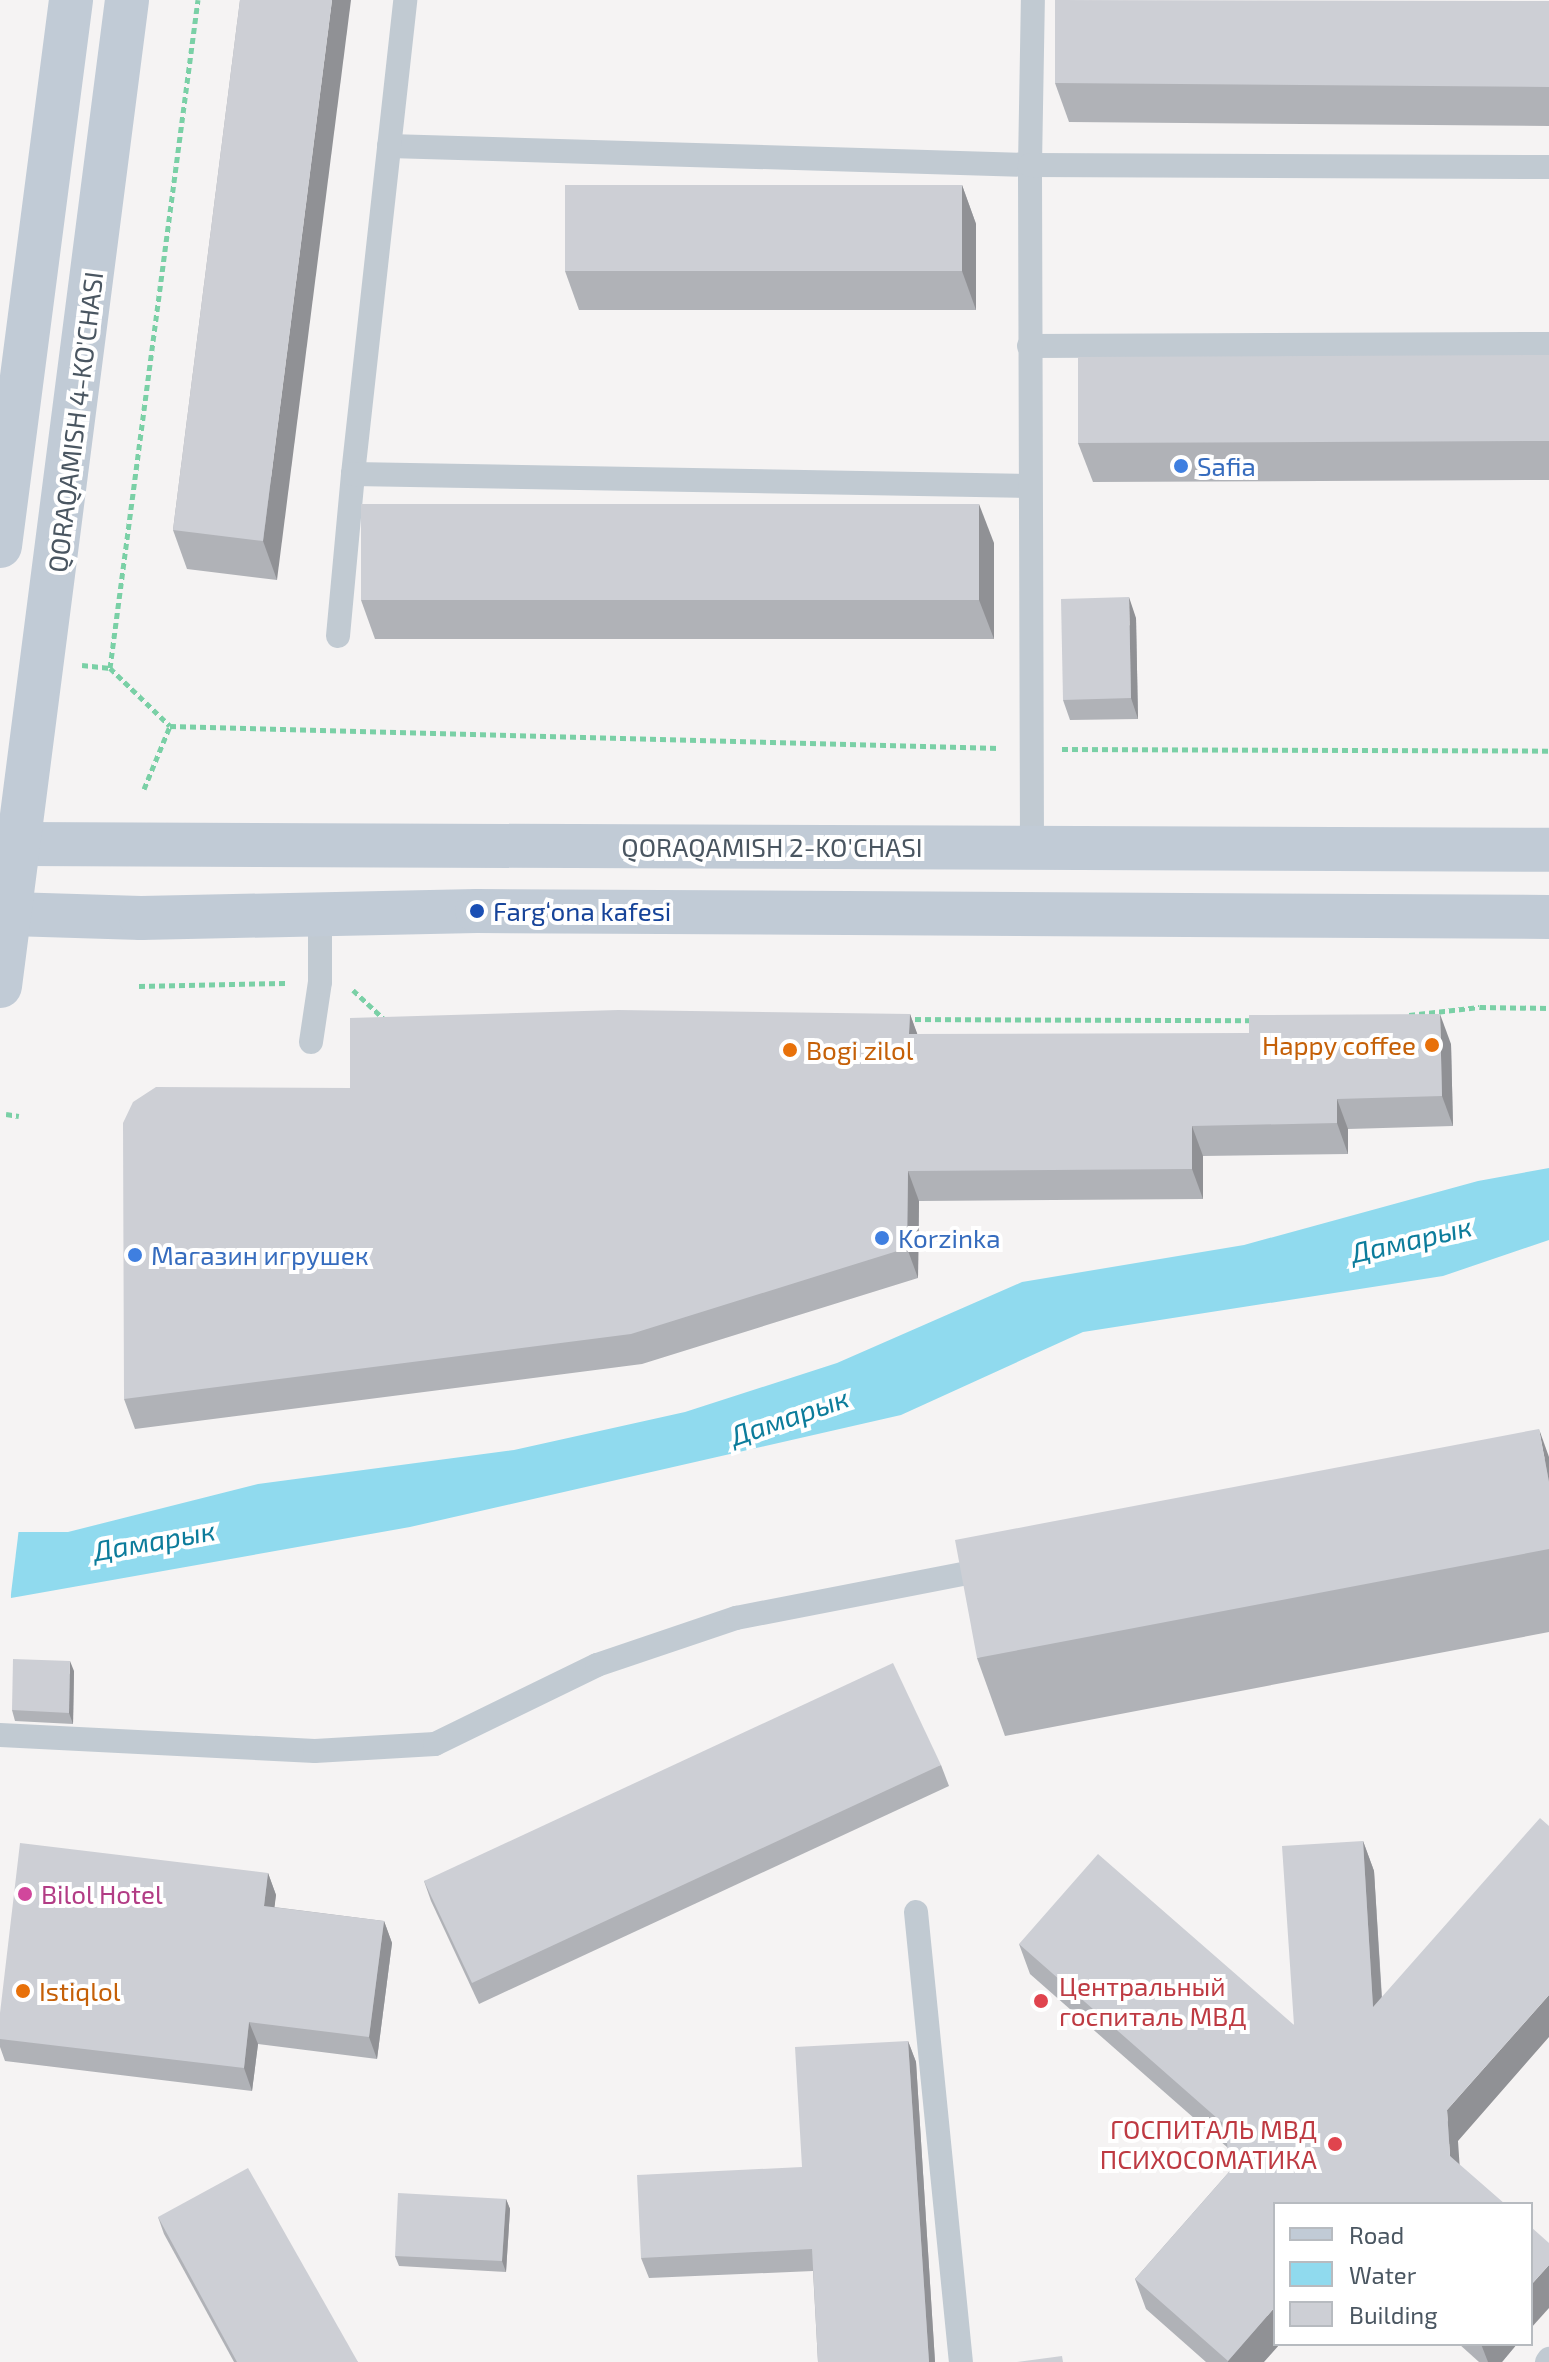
<!DOCTYPE html>
<html>
<head>
<meta charset="utf-8">
<style>
  body { margin:0 }
  #map { position:relative; width:1549px; height:2362px; overflow:hidden; background:#f5f3f3; font-family:"Exo 2",sans-serif }
  div>[style] { position:absolute }
  [style*='--x'] { left:calc(var(--x)*1px); top:calc(var(--y)*1px); width:calc(var(--w)*1px); rotate:calc(var(--a)*1deg) }
  .water>* { inset:0; background:#90daee }
  .pier>* { inset:0; background:#f5f3f3 }
  .path>* { height:5px; margin-top:-2.5px; transform-origin:0; background:repeating-linear-gradient(90deg,#7ad0a6 0 6px,transparent 0 10px) }
  .lane>* { height:24px; margin:-12px; padding:0 12px; transform-origin:12px; border-radius:12px; background:#c1cad2 }
  .secondary>* { height:44px; margin:-22px; padding:0 22px; transform-origin:22px; border-radius:22px; background:#c1cbd6 }
  .wall>* { inset:0; background:#b0b2b7 }
  .shaded-wall>* { inset:0; background:#909195 }
  .building>* { inset:0; background:#cdcfd5 }
  .dots>* { width:22px; height:22px; translate:-50% -50%; box-sizing:border-box; border:4px solid #fff; border-radius:50% }
  span { translate:-50% -50%; white-space:nowrap; text-align:center; line-height:1.15; -webkit-text-stroke:8px #fff; paint-order:stroke }
  .street-label { font-size:26px; color:#4a5661 }
  .shop-label { font-size:26px; color:#366cbe }
  .left { translate:0 -50%; text-align:left }
  .transit-label { font-size:26px; color:#164399 }
  .food-label { font-size:26px; color:#c56008 }
  .right { translate:-100% -50%; text-align:right }
  .hotel-label { font-size:26px; color:#b23c85 }
  .health-label { font-size:26px; color:#be3a42 }
  .water-label { font-size:28px; color:#0c7c9b; font-style:italic }
  .legend { position:absolute; left:1273px; top:2202px; width:260px; height:144px; box-sizing:border-box; background:#fff; border:2px solid #b7bbc0; margin:0; padding:10px 14px; list-style:none; font-size:24px; color:#4a5661 }
  .legend li { display:flex; align-items:center; gap:16px; height:40px }
  .legend b { width:40px; border:2px solid #b7bbc0 }
</style>
</head>
<body>
<div id="map">
  <div class="water">
    <i style="clip-path:polygon(1549px 1168px,1549px 1240px,1443px 1276px,1083px 1332px,901px 1415px,410px 1527px,11px 1598px,0 1532px,68px 1532px,258px 1484px,514px 1450px,685px 1412px,837px 1363px,1022px 1282px,1244px 1245px,1478px 1181px)"></i>
  </div>
  <div class="pier">
    <i style="clip-path:polygon(0 1528px,19px 1528px,10px 1602px,0 1602px)"></i>
  </div>
  <div class="path">
    <i style="--x:82;--y:665;--w:28;--a:6"></i>
    <i style="--x:110;--y:668;--w:83;--a:44"></i>
    <i style="--x:170;--y:726;--w:830;--a:1.52"></i>
    <i style="--x:110;--y:668;--w:674;--a:-82.5"></i>
    <i style="--x:1062;--y:749;--w:487;--a:0.2"></i>
    <i style="--x:144;--y:789;--w:68;--a:-67.6"></i>
    <i style="--x:139;--y:986;--w:147;--a:-1.2"></i>
    <i style="--x:353;--y:990;--w:41;--a:43"></i>
    <i style="--x:1409;--y:1015;--w:71;--a:-6.4"></i>
    <i style="--x:1480;--y:1007;--w:69;--a:0.8"></i>
    <i style="--x:905;--y:1019;--w:350;--a:0.2"></i>
    <i style="--x:6;--y:1114;--w:13;--a:9"></i>
  </div>
  <div class="lane">
    <i style="--x:389;--y:146;--w:641;--a:1.7"></i>
    <i style="--x:1030;--y:165;--w:165;--a:-89"></i>
    <i style="--x:1029;--y:346;--w:520;--a:-0.22"></i>
    <i style="--x:353;--y:474;--w:477;--a:-83.7"></i>
    <i style="--x:338;--y:636;--w:163;--a:-84.7"></i>
    <i style="--x:353;--y:474;--w:677;--a:1.02"></i>
    <i style="--x:1032;--y:848;--w:683;--a:-90.17"></i>
    <i style="--x:1030;--y:165;--w:519;--a:0.22"></i>
    <i style="--x:311;--y:1042;--w:61;--a:-81.5"></i>
    <i style="--x:320;--y:982;--w:70;--a:-90"></i>
    <i style="--x:0;--y:1735;--w:315;--a:2.9"></i>
    <i style="--x:315;--y:1751;--w:120;--a:-3.3"></i>
    <i style="--x:435;--y:1744;--w:180;--a:-26"></i>
    <i style="--x:597;--y:1665;--w:147;--a:-18.7"></i>
    <i style="--x:736;--y:1618;--w:262;--a:-11"></i>
    <i style="--x:916;--y:1912;--w:452;--a:84.3"></i>
    <i style="--x:1547;--y:2362;--w:4;--a:-56"></i>
  </div>
  <div class="secondary">
    <i style="--x:0;--y:546;--w:551;--a:-82.59"></i>
    <i style="--x:0;--y:860;--w:26;--a:-39"></i>
    <i style="--x:20;--y:844;--w:1529;--a:0.22"></i>
    <i style="--x:0;--y:909;--w:12;--a:24"></i>
    <i style="--x:11;--y:914;--w:130;--a:1.8"></i>
    <i style="--x:141;--y:918;--w:336;--a:-1.2"></i>
    <i style="--x:477;--y:911;--w:1072;--a:0.32"></i>
    <i style="--x:0;--y:986;--w:994;--a:-82.66"></i>
  </div>
  <div class="wall">
    <i style="clip-path:polygon(240px 0,277px 580px,187px 569px,173px 530px)"></i>
    <i style="clip-path:polygon(1549px 1px,1549px 126px,1069px 122px,1055px 83px)"></i>
    <i style="clip-path:polygon(962px 185px,976px 224px,976px 310px,579px 310px,565px 271px)"></i>
    <i style="clip-path:polygon(1549px 355px,1549px 480px,1093px 482px,1078px 443px)"></i>
    <i style="clip-path:polygon(994px 543px,994px 639px,375px 639px,361px 600px)"></i>
    <i style="clip-path:polygon(1136px 618px,1138px 719px,1070px 720px,1063px 700px)"></i>
    <i style="clip-path:polygon(910px 1014px,917px 1034px,1451px 1044px,1453px 1126px,1348px 1129px,1348px 1154px,1203px 1156px,1203px 1199px,919px 1201px,918px 1278px,642px 1364px,135px 1429px,124px 1399px,350px 1088px)"></i>
    <i style="clip-path:polygon(1549px 1457px,1549px 1632px,1005px 1736px,977px 1658px)"></i>
    <i style="clip-path:polygon(74px 1671px,73px 1724px,15px 1721px,12px 1710px)"></i>
    <i style="clip-path:polygon(941px 1765px,949px 1786px,479px 2004px,431px 1901px,424px 1881px)"></i>
    <i style="clip-path:polygon(1363px 1841px,1374px 1871px,1382px 1997px,1458px 2141px,1275px 2204px,1264px 2362px,1206px 2362px,1146px 2309px,1135px 2279px,1229px 2172px,1228px 2148px,1030px 1974px,1019px 1944px,1294px 2025px)"></i>
    <i style="clip-path:polygon(268px 1873px,276px 1895px,274px 1907px,384px 1921px,392px 1943px,377px 2059px,258px 2044px,252px 2091px,5px 2061px,0 2047px,0 2013px)"></i>
    <i style="clip-path:polygon(908px 2041px,916px 2062px,935px 2362px,818px 2362px,813px 2271px,649px 2278px,641px 2258px,802px 2167px)"></i>
    <i style="clip-path:polygon(506px 2199px,510px 2209px,506px 2272px,399px 2266px,395px 2256px)"></i>
    <i style="clip-path:polygon(158px 2217px,358px 2362px,234px 2362px,164px 2234px)"></i>
    <i style="clip-path:polygon(1459px 2344px,1517px 2344px,1502px 2362px,1479px 2362px)"></i>
  </div>
  <div class="shaded-wall">
    <i style="clip-path:polygon(332px 0,351px 0,277px 580px,263px 541px)"></i>
    <i style="clip-path:polygon(962px 185px,976px 224px,976px 310px,962px 271px)"></i>
    <i style="clip-path:polygon(979px 504px,994px 543px,994px 639px,979px 600px)"></i>
    <i style="clip-path:polygon(1129px 597px,1136px 618px,1138px 719px,1131px 698px)"></i>
    <i style="clip-path:polygon(910px 1014px,921px 1044px,909px 1034px)"></i>
    <i style="clip-path:polygon(1440px 1014px,1451px 1044px,1453px 1126px,1442px 1096px)"></i>
    <i style="clip-path:polygon(1337px 1099px,1348px 1129px,1348px 1154px,1337px 1123px)"></i>
    <i style="clip-path:polygon(1192px 1126px,1203px 1156px,1203px 1199px,1192px 1169px)"></i>
    <i style="clip-path:polygon(908px 1171px,919px 1201px,918px 1278px,907px 1248px)"></i>
    <i style="clip-path:polygon(1539px 1429px,1549px 1457px,1549px 1482px)"></i>
    <i style="clip-path:polygon(70px 1661px,74px 1671px,73px 1724px,69px 1713px)"></i>
    <i style="clip-path:polygon(1363px 1841px,1374px 1871px,1384px 2037px,1373px 2007px)"></i>
    <i style="clip-path:polygon(268px 1873px,276px 1895px,272px 1928px,264px 1906px)"></i>
    <i style="clip-path:polygon(384px 1921px,392px 1943px,377px 2059px,369px 2037px)"></i>
    <i style="clip-path:polygon(1549px 1995px,1549px 2037px,1458px 2141px,1461px 2186px,1450px 2156px,1447px 2110px)"></i>
    <i style="clip-path:polygon(249px 2022px,258px 2044px,252px 2091px,244px 2068px)"></i>
    <i style="clip-path:polygon(908px 2041px,916px 2062px,935px 2362px,929px 2362px)"></i>
    <i style="clip-path:polygon(506px 2199px,510px 2209px,506px 2272px,502px 2261px)"></i>
    <i style="clip-path:polygon(1549px 2265px,1549px 2308px,1531px 2328px,1531px 2285px)"></i>
    <i style="clip-path:polygon(1275px 2307px,1275px 2344px,1280px 2344px,1264px 2362px,1228px 2362px,1228px 2361px)"></i>
    <i style="clip-path:polygon(1481px 2344px,1517px 2344px,1502px 2362px,1488px 2362px)"></i>
  </div>
  <div class="building">
    <i style="clip-path:polygon(240px 0,332px 0,263px 541px,173px 530px)"></i>
    <i style="clip-path:polygon(1055px 0,1549px 1px,1549px 87px,1055px 83px)"></i>
    <i style="clip-path:polygon(565px 185px,962px 185px,962px 271px,565px 271px)"></i>
    <i style="clip-path:polygon(1549px 355px,1549px 441px,1078px 443px,1078px 357px)"></i>
    <i style="clip-path:polygon(361px 504px,979px 504px,979px 600px,361px 600px)"></i>
    <i style="clip-path:polygon(1129px 597px,1131px 698px,1063px 700px,1061px 599px)"></i>
    <i style="clip-path:polygon(618px 1010px,910px 1014px,909px 1034px,1249px 1033px,1249px 1015px,1440px 1014px,1442px 1096px,1337px 1099px,1337px 1123px,1192px 1126px,1192px 1169px,908px 1171px,907px 1248px,631px 1334px,124px 1399px,123px 1123px,133px 1102px,156px 1087px,350px 1088px,350px 1018px)"></i>
    <i style="clip-path:polygon(1539px 1429px,1549px 1482px,1549px 1549px,977px 1658px,955px 1540px)"></i>
    <i style="clip-path:polygon(13px 1659px,70px 1661px,69px 1713px,12px 1710px)"></i>
    <i style="clip-path:polygon(893px 1663px,941px 1765px,472px 1983px,424px 1881px)"></i>
    <i style="clip-path:polygon(1540px 1818px,1549px 1826px,1549px 1995px,1447px 2110px,1450px 2156px,1505px 2204px,1275px 2204px,1275px 2307px,1228px 2361px,1135px 2279px,1229px 2172px,1226px 2126px,1019px 1944px,1098px 1854px,1294px 2025px,1282px 1846px,1363px 1841px,1373px 2007px)"></i>
    <i style="clip-path:polygon(20px 1843px,268px 1873px,264px 1906px,384px 1921px,369px 2037px,249px 2022px,244px 2068px,0 2039px,0 2013px)"></i>
    <i style="clip-path:polygon(908px 2041px,929px 2362px,818px 2362px,812px 2249px,641px 2258px,637px 2175px,802px 2167px,795px 2047px)"></i>
    <i style="clip-path:polygon(248px 2168px,358px 2362px,237px 2362px,158px 2217px)"></i>
    <i style="clip-path:polygon(398px 2193px,506px 2199px,502px 2261px,395px 2256px)"></i>
    <i style="clip-path:polygon(1531px 2227px,1549px 2243px,1549px 2265px,1531px 2285px)"></i>
    <i style="clip-path:polygon(1062px 2356px,1063px 2362px,1017px 2362px)"></i>
  </div>
  <div class="dots">
    <i style="left:1181px;top:466px;background:#3f7fe0"></i>
    <i style="left:477px;top:911px;background:#1a4fb4"></i>
    <i style="left:1432px;top:1045px;background:#e8710a"></i>
    <i style="left:790px;top:1050px;background:#e8710a"></i>
    <i style="left:882px;top:1238px;background:#3f7fe0"></i>
    <i style="left:135px;top:1255px;background:#3f7fe0"></i>
    <i style="left:25px;top:1894px;background:#d1479c"></i>
    <i style="left:23px;top:1991px;background:#e8710a"></i>
    <i style="left:1041px;top:2001px;background:#e0444e"></i>
    <i style="left:1335px;top:2144px;background:#e0444e"></i>
  </div>
  <div class="street-label">
    <span style="left:75px;top:422px;rotate:-83deg">QORAQAMISH 4-KO'CHASI</span>
    <span style="left:772px;top:847px">QORAQAMISH 2-KO'CHASI</span>
  </div>
  <div class="shop-label">
    <span class="left" style="left:1197px;top:466px">Safia</span>
    <span class="left" style="left:898px;top:1238px">Korzinka</span>
    <span class="left" style="left:151px;top:1255px">Магазин игрушек</span>
  </div>
  <div class="transit-label">
    <span class="left" style="left:493px;top:911px">Farg‘ona kafesi</span>
  </div>
  <div class="food-label">
    <span class="right" style="left:1416px;top:1045px">Happy coffee</span>
    <span class="left" style="left:806px;top:1050px">Bogi zilol</span>
    <span class="left" style="left:39px;top:1991px">Istiqlol</span>
  </div>
  <div class="hotel-label">
    <span class="left" style="left:41px;top:1894px">Bilol Hotel</span>
  </div>
  <div class="health-label">
    <span class="left" style="left:1059px;top:2001px">Центральный<br>госпиталь МВД</span>
    <span class="right" style="left:1317px;top:2144px">ГОСПИТАЛЬ МВД<br>ПСИХОСОМАТИКА</span>
  </div>
  <div class="water-label">
    <span style="left:1411px;top:1239px;rotate:-13deg">Дамарык</span>
    <span style="left:789px;top:1416px;rotate:-19deg">Дамарык</span>
    <span style="left:154px;top:1540px;rotate:-10deg">Дамарык</span>
  </div>
  <ul class="legend">
  <li><b style="height:10px;background:#c1cbd6"></b>Road</li>
  <li><b style="height:22px;background:#90daee"></b>Water</li>
  <li><b style="height:22px;background:#cdcfd5"></b>Building</li>
  </ul>
</div>
</body>
</html>
